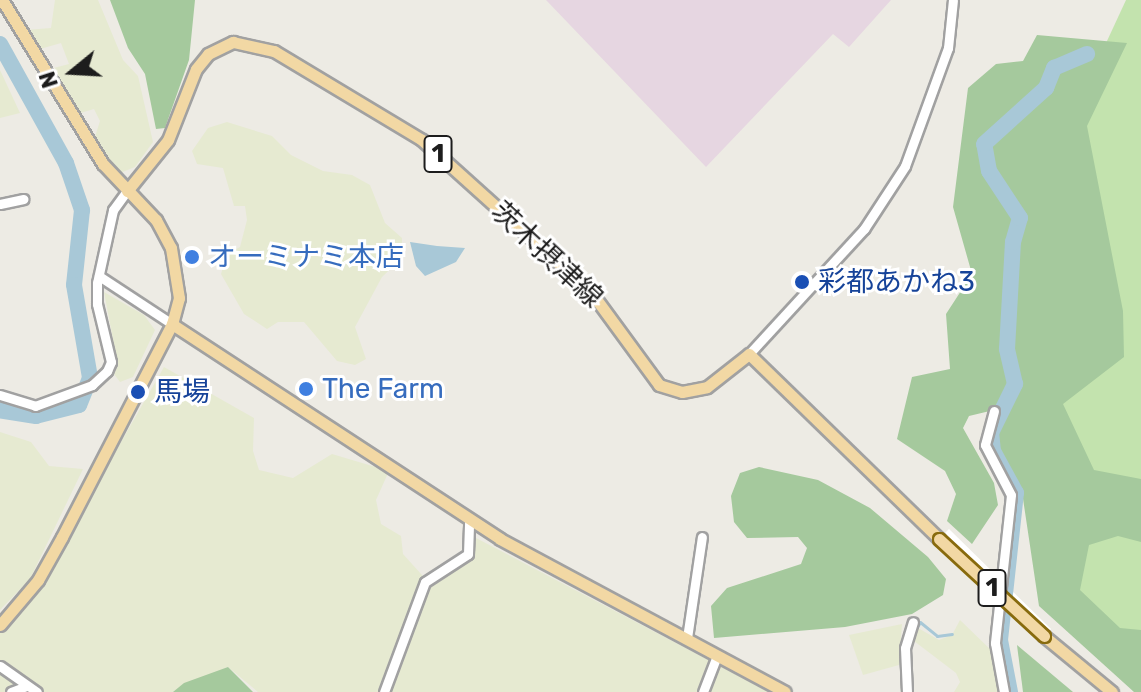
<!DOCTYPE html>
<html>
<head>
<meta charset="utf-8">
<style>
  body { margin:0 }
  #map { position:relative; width:1141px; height:692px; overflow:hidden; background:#edebe4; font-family:Rubik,"Noto Sans JP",sans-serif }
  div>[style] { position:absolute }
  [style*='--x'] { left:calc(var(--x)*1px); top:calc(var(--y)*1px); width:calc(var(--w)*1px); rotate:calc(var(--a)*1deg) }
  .industrial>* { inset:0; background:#e6d6e1 }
  .farmland>* { inset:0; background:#e6ead1 }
  .grass>* { inset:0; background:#c3e3ae }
  .forest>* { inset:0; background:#a5c99d }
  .water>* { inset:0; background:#a8c8d7 }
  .pier>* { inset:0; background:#fff }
  .stream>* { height:3px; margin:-1.5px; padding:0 1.5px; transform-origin:1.5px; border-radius:1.5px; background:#a8c8d7 }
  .river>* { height:16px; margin:-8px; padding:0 8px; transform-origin:8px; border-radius:8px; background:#a8c8d7 }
  .roads { filter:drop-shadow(2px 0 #a1a1a1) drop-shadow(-2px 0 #a1a1a1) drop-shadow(0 2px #a1a1a1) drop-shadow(0 -2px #a1a1a1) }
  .minor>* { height:9px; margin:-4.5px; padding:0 4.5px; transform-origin:4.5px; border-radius:4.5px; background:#fff }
  .major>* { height:11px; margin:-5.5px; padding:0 5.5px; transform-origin:5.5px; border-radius:5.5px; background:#f2d8a4 }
  .bridges { filter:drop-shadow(2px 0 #886b0e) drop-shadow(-2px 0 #886b0e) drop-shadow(0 2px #886b0e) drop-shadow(0 -2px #886b0e) }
  .major-bridge>* { height:11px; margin:-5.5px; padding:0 5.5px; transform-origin:5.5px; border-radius:5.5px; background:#f2d8a4 }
  .dots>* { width:22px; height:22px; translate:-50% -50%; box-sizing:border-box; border:4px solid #fff; border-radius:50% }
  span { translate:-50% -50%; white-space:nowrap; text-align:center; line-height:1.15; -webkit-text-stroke:6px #fff; paint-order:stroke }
  .shield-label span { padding:2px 6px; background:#fff; border:2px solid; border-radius:6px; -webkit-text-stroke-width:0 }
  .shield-label { font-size:26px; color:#1d1d1d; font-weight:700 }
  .street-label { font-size:28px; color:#1d1d1d }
  .shop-label { font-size:28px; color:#366cbe }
  .left { translate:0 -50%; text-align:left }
  .transit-label { font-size:28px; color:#164399 }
  .north { position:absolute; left:32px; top:32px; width:80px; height:80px; -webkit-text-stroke:6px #fff; paint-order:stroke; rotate:252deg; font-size:22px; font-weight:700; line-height:32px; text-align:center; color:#1d1d1d }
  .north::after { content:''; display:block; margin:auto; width:28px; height:36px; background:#1d1d1d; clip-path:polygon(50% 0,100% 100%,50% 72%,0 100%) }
</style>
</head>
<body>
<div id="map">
  <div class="industrial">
    <i style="clip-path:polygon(546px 0,891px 0,849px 47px,833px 34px,706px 167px)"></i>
  </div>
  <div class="farmland">
    <i style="clip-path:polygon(55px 0,98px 0,123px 60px,138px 76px,153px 142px,135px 167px,120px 173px,94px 140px,100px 121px,94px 109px,77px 114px,50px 69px,69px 64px,61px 43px,40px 49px,26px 30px,51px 28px)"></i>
    <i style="clip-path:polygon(0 70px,20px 113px,0 118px)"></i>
    <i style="clip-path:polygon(227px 122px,272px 136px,291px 155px,323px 171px,352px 175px,370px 185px,385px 223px,402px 238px,402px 258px,382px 277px,355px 327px,366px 359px,355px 365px,337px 361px,304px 322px,278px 322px,267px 329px,244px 314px,221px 274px,227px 254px,240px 247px,247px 220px,245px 206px,234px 206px,223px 168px,197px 164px,192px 151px,208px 128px)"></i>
    <i style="clip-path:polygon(104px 292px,144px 315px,155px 330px,133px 377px,120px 382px,114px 374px,118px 366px)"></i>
    <i style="clip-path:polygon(164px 367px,254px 418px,253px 451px,259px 470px,293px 478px,332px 454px,389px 471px,376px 500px,381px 524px,401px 536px,403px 554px,431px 585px,473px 556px,476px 538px,769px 692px,258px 692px,228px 667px,173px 692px,0 692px,0 632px,31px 599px)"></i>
    <i style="clip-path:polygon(0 432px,31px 442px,49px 466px,83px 469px,30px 579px,0 610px)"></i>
    <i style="clip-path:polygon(960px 620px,991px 650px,999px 692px,954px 692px,960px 682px,956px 673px,914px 641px,918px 628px,939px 640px,952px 635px)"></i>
    <i style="clip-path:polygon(902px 624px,899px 665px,863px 675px,849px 635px)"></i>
  </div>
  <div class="grass">
    <i style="clip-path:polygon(1126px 0,1141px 0,1141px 648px,1073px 618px,1051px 214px,1107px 41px)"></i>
  </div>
  <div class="forest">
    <i style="clip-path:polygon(110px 0,195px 0,189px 60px,165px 128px,156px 129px,145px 74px,128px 48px)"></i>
    <i style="clip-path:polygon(1037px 35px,1127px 43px,1087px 126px,1123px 311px,1124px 357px,1063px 404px,1094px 470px,1141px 479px,1141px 542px,1118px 536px,1089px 545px,1080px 590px,1120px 628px,1141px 630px,1141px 692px,1134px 692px,1039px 606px,1022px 492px,997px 451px,994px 410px,969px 416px,963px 428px,994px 483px,998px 505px,972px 544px,947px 521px,956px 494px,945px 471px,897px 439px,912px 377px,950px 369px,946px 314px,972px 274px,953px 207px,968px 88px,996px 64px,1023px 61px)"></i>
    <i style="clip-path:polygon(759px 467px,818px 480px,870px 508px,928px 557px,946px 579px,943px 595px,912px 614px,845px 627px,714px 638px,711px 606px,727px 588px,801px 564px,807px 548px,798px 537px,747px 538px,734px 522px,731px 496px,740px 473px)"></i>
    <i style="clip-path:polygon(1017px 645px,1073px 692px,1023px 692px)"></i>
    <i style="clip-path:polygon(228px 667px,253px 692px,173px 692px,184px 683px)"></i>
  </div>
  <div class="water">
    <i style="clip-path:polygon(410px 242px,437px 246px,465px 248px,456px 262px,425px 276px,416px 266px)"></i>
  </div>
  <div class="pier">
    <i style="clip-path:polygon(949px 529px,1051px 629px,1041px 641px,933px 545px)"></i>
  </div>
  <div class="stream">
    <i style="--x:1004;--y:522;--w:28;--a:-86"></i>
    <i style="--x:996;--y:585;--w:20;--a:-81"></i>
    <i style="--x:994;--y:613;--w:16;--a:-86"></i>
    <i style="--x:915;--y:630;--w:9;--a:-58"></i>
    <i style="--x:920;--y:622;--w:22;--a:39"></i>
    <i style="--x:937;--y:636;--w:15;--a:-8"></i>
    <i style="--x:992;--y:649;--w:28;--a:80"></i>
    <i style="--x:909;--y:680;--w:12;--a:85"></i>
  </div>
  <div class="river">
    <i style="--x:0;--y:44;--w:136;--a:61"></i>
    <i style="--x:66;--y:163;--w:50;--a:71.2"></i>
    <i style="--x:82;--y:210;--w:75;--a:96.1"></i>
    <i style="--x:74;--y:285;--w:94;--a:80.2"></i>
    <i style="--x:90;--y:378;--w:29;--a:112"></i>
    <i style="--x:79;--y:405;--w:44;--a:165.7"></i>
    <i style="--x:36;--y:416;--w:36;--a:-171"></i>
    <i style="--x:1010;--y:692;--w:53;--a:-100.9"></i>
    <i style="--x:1000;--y:640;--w:148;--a:-83.8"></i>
    <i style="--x:1016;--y:493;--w:48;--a:-118.7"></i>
    <i style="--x:993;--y:451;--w:18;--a:-96"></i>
    <i style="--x:991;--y:433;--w:55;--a:-63.9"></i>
    <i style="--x:1015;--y:384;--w:36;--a:-103"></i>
    <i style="--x:1007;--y:349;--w:107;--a:-86.8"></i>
    <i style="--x:1013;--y:242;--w:25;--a:-74"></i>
    <i style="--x:1020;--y:218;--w:56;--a:-123.4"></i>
    <i style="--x:989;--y:171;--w:27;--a:-100"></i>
    <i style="--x:984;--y:144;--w:84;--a:-42.1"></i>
    <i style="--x:1046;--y:88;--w:22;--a:-68"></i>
    <i style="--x:1054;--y:68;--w:36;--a:-23"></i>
  </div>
  <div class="roads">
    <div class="minor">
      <i style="--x:0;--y:204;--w:24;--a:-12"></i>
      <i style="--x:99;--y:276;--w:87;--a:33.3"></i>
      <i style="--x:749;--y:354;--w:170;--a:-47.4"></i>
      <i style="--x:864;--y:229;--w:75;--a:-56.9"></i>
      <i style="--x:905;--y:166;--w:126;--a:-70"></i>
      <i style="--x:948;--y:48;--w:48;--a:-84.1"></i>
      <i style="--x:0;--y:395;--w:37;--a:17"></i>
      <i style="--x:35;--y:406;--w:61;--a:-20.2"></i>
      <i style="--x:92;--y:385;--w:21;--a:-43"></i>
      <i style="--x:107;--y:371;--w:10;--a:-66"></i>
      <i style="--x:111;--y:362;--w:60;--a:-103.6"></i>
      <i style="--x:97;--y:304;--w:21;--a:-90"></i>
      <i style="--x:97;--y:283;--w:75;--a:-77.6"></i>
      <i style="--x:113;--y:210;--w:24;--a:-54"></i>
      <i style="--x:994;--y:411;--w:35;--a:105"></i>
      <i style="--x:985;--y:445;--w:56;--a:62.5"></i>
      <i style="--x:1011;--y:495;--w:149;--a:96.2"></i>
      <i style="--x:995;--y:643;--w:50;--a:79.6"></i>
      <i style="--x:687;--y:638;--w:102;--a:-81.6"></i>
      <i style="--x:0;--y:666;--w:45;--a:35.1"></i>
      <i style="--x:11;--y:692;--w:17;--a:-21"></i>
      <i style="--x:384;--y:692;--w:117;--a:-69.6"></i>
      <i style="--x:425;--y:582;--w:51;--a:-33.1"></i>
      <i style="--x:468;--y:554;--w:35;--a:-88"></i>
      <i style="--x:703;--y:692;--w:39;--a:-69"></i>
      <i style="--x:907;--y:692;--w:44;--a:-92.6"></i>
      <i style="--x:905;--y:648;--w:27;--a:-73"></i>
    </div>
    <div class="major">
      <i style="--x:127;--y:191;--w:65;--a:-51.2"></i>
      <i style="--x:168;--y:140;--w:76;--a:-68.5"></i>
      <i style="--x:196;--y:69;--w:19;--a:-51"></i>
      <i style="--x:208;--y:54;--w:28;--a:-26"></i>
      <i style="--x:233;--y:42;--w:42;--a:12.4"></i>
      <i style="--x:274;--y:51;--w:173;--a:31"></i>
      <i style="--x:422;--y:140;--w:227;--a:42"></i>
      <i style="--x:591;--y:292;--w:115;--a:53.8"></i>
      <i style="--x:659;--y:385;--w:24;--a:17"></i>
      <i style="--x:682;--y:392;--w:25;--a:-11"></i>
      <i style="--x:707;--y:387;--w:53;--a:-38.2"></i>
      <i style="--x:749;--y:354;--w:265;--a:44.2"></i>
      <i style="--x:172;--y:324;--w:392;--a:33.2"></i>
      <i style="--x:500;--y:539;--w:323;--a:28.2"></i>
      <i style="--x:0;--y:625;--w:59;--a:-49.8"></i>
      <i style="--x:38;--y:580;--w:49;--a:-60.8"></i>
      <i style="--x:62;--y:537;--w:240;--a:-62.7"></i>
      <i style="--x:172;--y:324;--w:27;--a:-75"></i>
      <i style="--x:179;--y:298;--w:51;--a:-99.1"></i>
      <i style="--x:171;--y:248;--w:32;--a:-118"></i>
      <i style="--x:156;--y:220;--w:77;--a:-133.4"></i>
      <i style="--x:103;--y:164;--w:193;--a:-121.6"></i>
      <i style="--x:1044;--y:636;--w:88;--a:39.5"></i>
    </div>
  </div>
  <div class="bridges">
    <div class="major-bridge">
      <i style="--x:939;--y:539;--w:143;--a:42.7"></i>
    </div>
  </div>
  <div class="dots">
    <i style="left:192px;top:257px;background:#3f7fe0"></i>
    <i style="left:802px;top:282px;background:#1a4fb4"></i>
    <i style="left:306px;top:389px;background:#3f7fe0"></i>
    <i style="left:138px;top:392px;background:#1a4fb4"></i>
  </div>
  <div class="shield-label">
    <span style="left:438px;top:154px">1</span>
    <span style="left:992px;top:588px">1</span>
  </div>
  <div class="street-label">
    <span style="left:547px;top:255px;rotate:43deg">茨木摂津線</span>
  </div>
  <div class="shop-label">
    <span class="left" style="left:208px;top:257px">オーミナミ本店</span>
    <span class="left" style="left:322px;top:389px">The Farm</span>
  </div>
  <div class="transit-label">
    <span class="left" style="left:818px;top:282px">彩都あかね3</span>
    <span class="left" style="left:154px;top:392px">馬場</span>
  </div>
  <div class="north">N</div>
</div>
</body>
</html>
